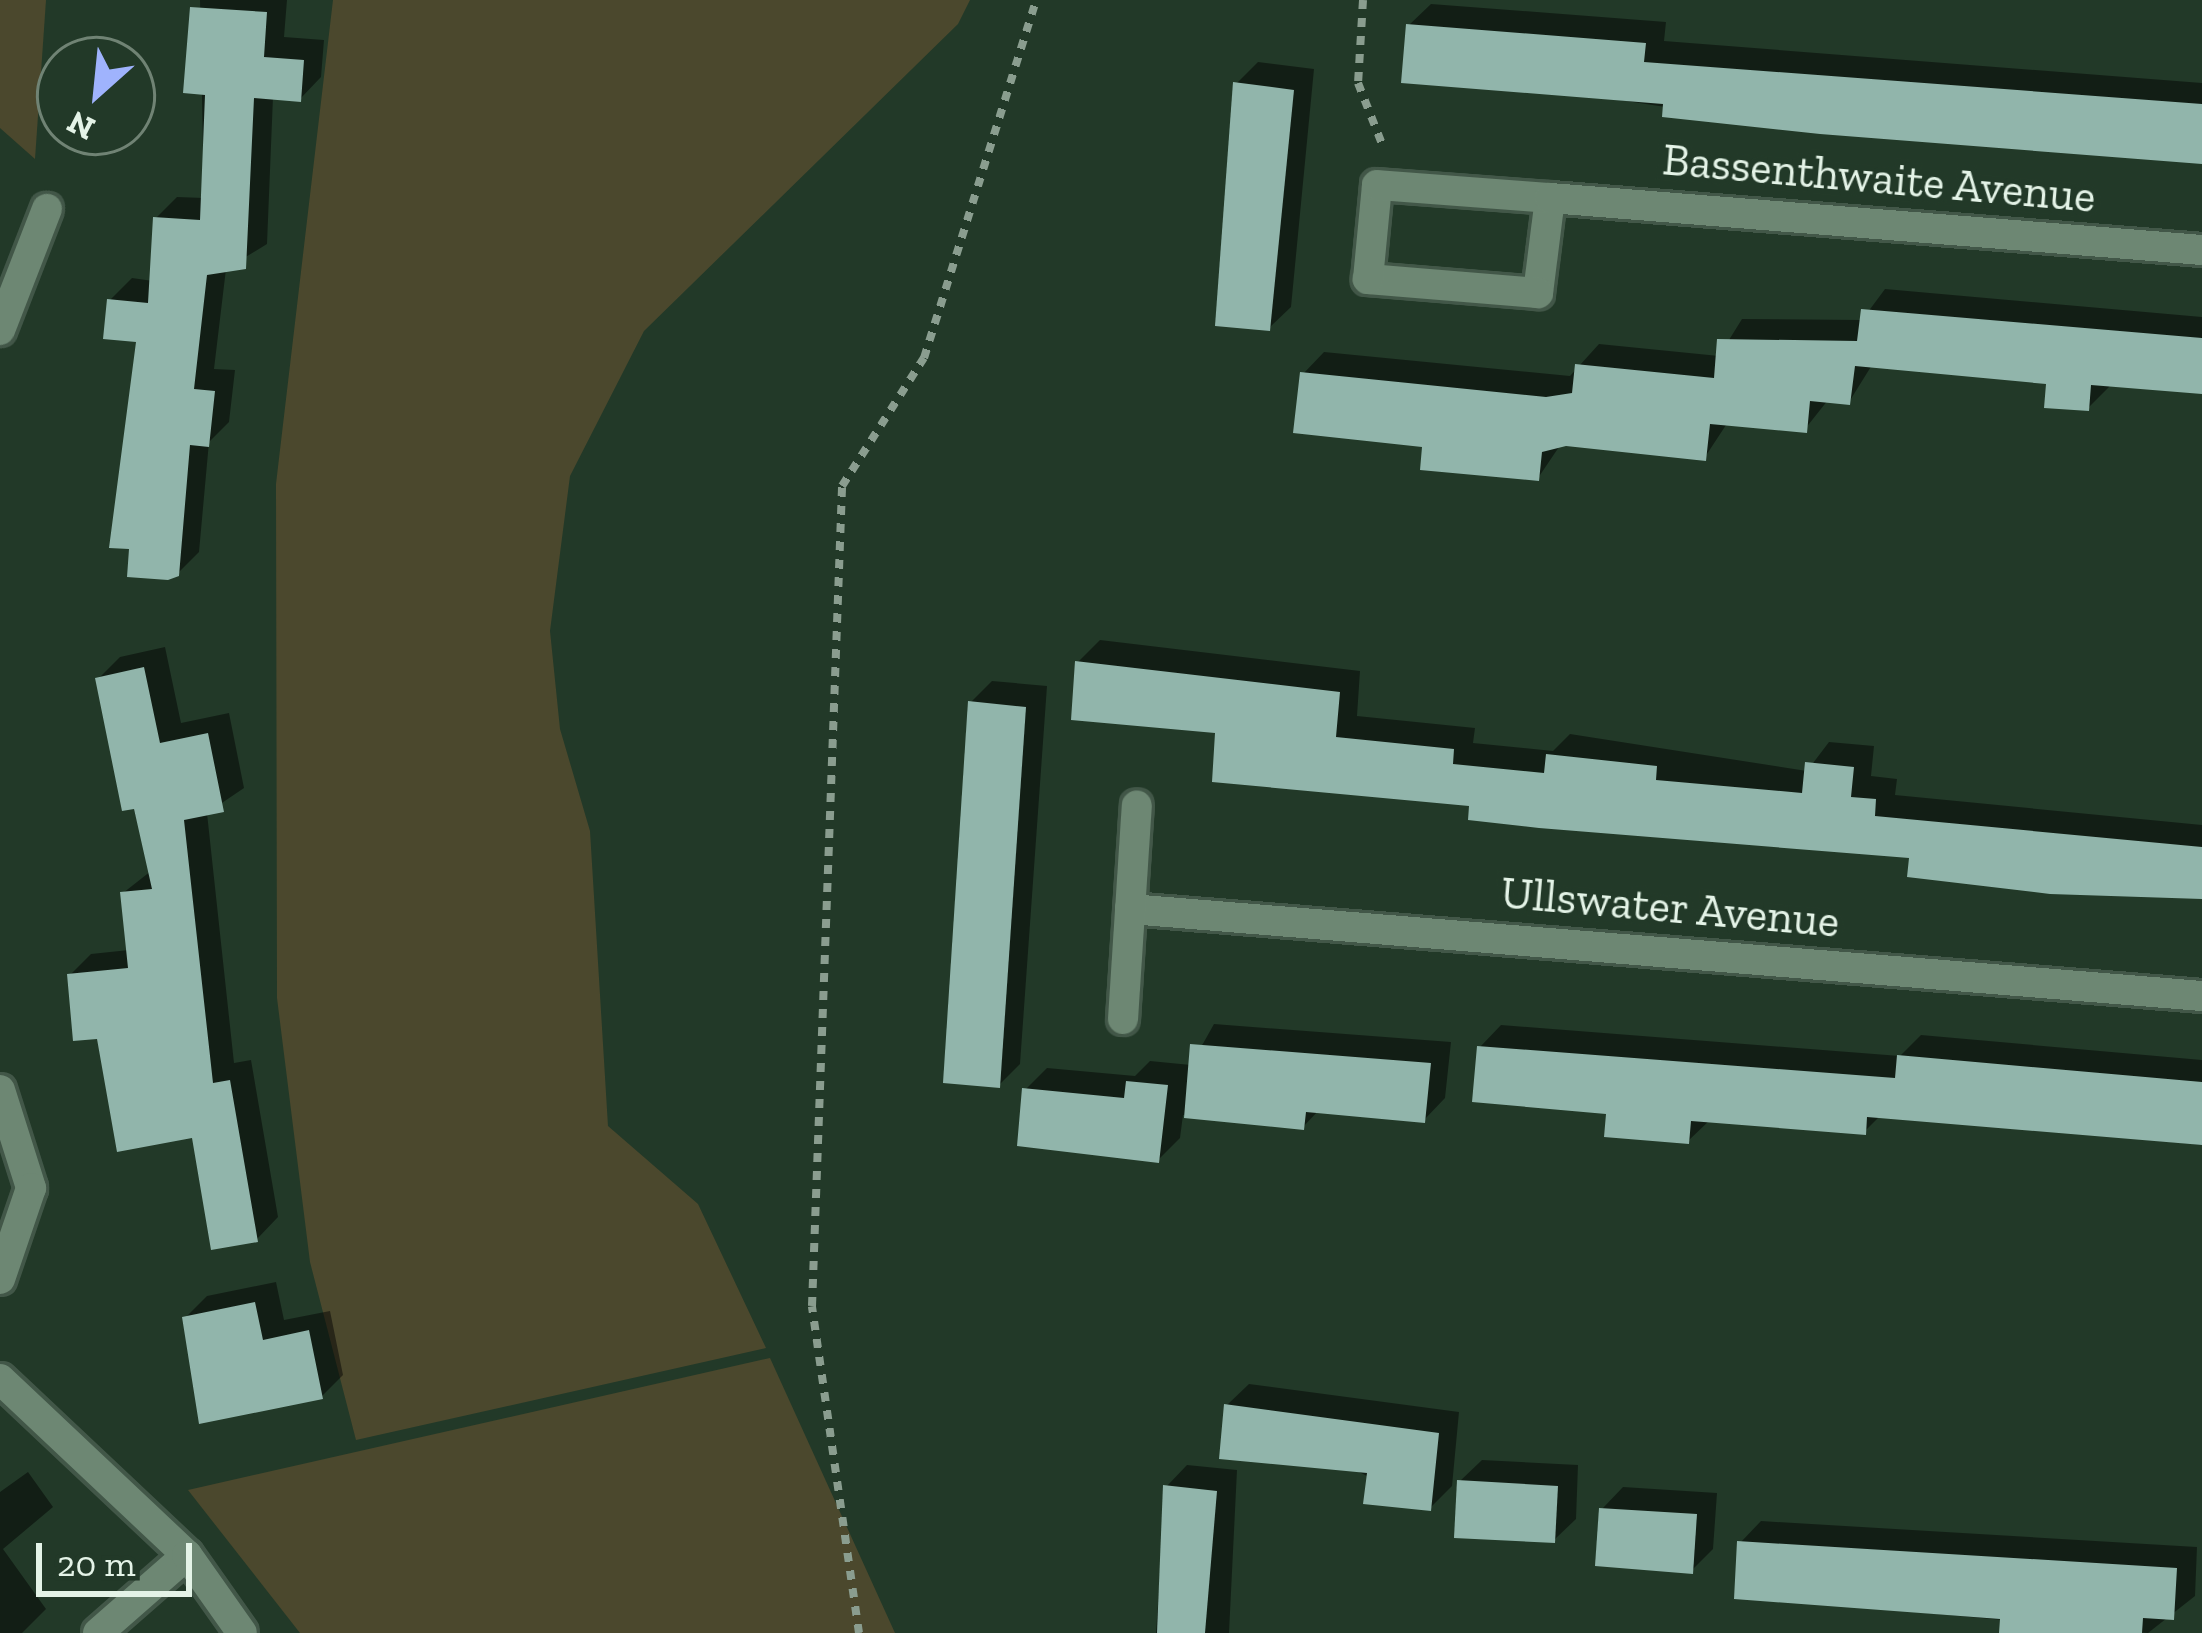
<!DOCTYPE html>
<html>
<head>
<meta charset="utf-8">
<style>
  body { margin:0 }
  #map { position:relative; width:2202px; height:1633px; overflow:hidden; background:#223928; font-family:"Zilla Slab",serif }
  div>[style] { position:absolute }
  [style*='--x'] { left:calc(var(--x)*1px); top:calc(var(--y)*1px); width:calc(var(--w)*1px); rotate:calc(var(--a)*1deg) }
  .green>* { inset:0; background:#4b482d }
  .shadow>* { inset:0; background:#0007 }
  .building>* { inset:0; background:#91b5ab }
  .path>* { height:8px; margin-top:-4px; transform-origin:0; background:repeating-linear-gradient(90deg,#8a9d8f 0 9px,transparent 0 18px) }
  .roads { filter:drop-shadow(3px 0 #425748) drop-shadow(-3px 0 #425748) drop-shadow(0 3px #425748) drop-shadow(0 -3px #425748) }
  .street>* { height:30px; margin:-15px; padding:0 15px; transform-origin:15px; border-radius:15px; background:#6d8773 }
  .secondary>* { height:30px; margin:-15px; padding:0 15px; transform-origin:15px; border-radius:15px; background:#6d8773 }
  span { translate:-50% -50%; white-space:nowrap; text-align:center; line-height:1.15; -webkit-text-stroke:12px #223928; paint-order:stroke }
  .street-label { font-size:45px; color:#e4f3e7 }
  .north { position:absolute; left:36px; top:36px; width:120px; height:120px; box-sizing:border-box; background:#223928; border:3px solid #708374; border-radius:50%; rotate:207deg; font-size:33px; font-weight:700; line-height:48px; text-align:center; color:#e4f3e7 }
  .north::after { content:''; display:block; margin:auto; width:42px; height:54px; background:#9fb3fd; clip-path:polygon(50% 0,100% 100%,50% 72%,0 100%) }
  .scale { position:absolute; left:36px; top:1543px; width:156px; height:54px; box-sizing:border-box; border:6px solid #e4f3e7; border-top:0; padding-left:15px; font-size:36px; line-height:42px; white-space:nowrap; color:#e4f3e7; -webkit-text-stroke:9px #223928; paint-order:stroke }
</style>
</head>
<body>
<div id="map">
  <div class="green">
    <i style="clip-path:polygon(0 0,46px 0,35px 159px,0 128px)"></i>
    <i style="clip-path:polygon(333px 0,970px 0,958px 24px,644px 331px,570px 476px,550px 631px,560px 729px,590px 831px,608px 1126px,698px 1204px,766px 1348px,356px 1440px,310px 1262px,277px 998px,276px 484px)"></i>
    <i style="clip-path:polygon(770px 1358px,895px 1633px,300px 1633px,188px 1490px)"></i>
  </div>
  <div class="shadow">
    <i style="clip-path:polygon(200px 0,287px 0,284px 37px,324px 40px,321px 77px,300px 99px,273px 97px,267px 244px,226px 269px,214px 369px,235px 370px,229px 422px,209px 442px,199px 552px,178px 573px,140px 340px,110px 300px,132px 278px,153px 281px,155px 219px,177px 197px,204px 198px)"></i>
    <i style="clip-path:polygon(1431px 4px,1666px 22px,1664px 41px,2202px 83px,2202px 161px,1821px 131px,1549px 89px,1409px 25px)"></i>
    <i style="clip-path:polygon(1258px 62px,1314px 69px,1291px 307px,1269px 328px,1236px 84px)"></i>
    <i style="clip-path:polygon(1885px 289px,2202px 317px,2202px 391px,2110px 386px,2088px 408px,2049px 381px,1872px 365px,1849px 402px,1828px 400px,1805px 429px,1728px 422px,1705px 457px,1561px 444px,1538px 478px,1425px 445px,1303px 374px,1324px 352px,1570px 376px,1599px 344px,1719px 356px,1742px 319px,1862px 320px)"></i>
    <i style="clip-path:polygon(1100px 640px,1360px 671px,1357px 716px,1475px 728px,1473px 743px,1553px 751px,1570px 734px,1807px 771px,1829px 742px,1874px 746px,1871px 776px,1897px 779px,1895px 795px,2202px 825px,2202px 896px,1911px 874px,1913px 856px,1473px 803px,1219px 731px,1078px 662px)"></i>
    <i style="clip-path:polygon(165px 647px,181px 723px,229px 713px,244px 788px,207px 813px,234px 1063px,251px 1060px,278px 1217px,257px 1239px,194px 1135px,70px 975px,91px 954px,129px 950px,123px 893px,151px 871px,98px 679px,120px 657px)"></i>
    <i style="clip-path:polygon(992px 681px,1047px 686px,1020px 1064px,999px 1085px,970px 703px)"></i>
    <i style="clip-path:polygon(1214px 1024px,1451px 1042px,1445px 1098px,1424px 1120px,1319px 1110px,1303px 1127px,1183px 1115px,1180px 1138px,1158px 1160px,1025px 1090px,1047px 1068px,1135px 1076px,1150px 1061px,1191px 1065px)"></i>
    <i style="clip-path:polygon(1501px 1025px,1900px 1056px,1921px 1035px,2202px 1060px,2202px 1145px,1881px 1115px,1864px 1132px,1710px 1120px,1688px 1141px,1480px 1047px)"></i>
    <i style="clip-path:polygon(276px 1282px,284px 1320px,330px 1311px,343px 1375px,321px 1397px,185px 1318px,207px 1296px)"></i>
    <i style="clip-path:polygon(1249px 1384px,1459px 1412px,1452px 1486px,1430px 1508px,1227px 1405px)"></i>
    <i style="clip-path:polygon(1482px 1460px,1578px 1465px,1576px 1519px,1554px 1540px,1460px 1481px)"></i>
    <i style="clip-path:polygon(1187px 1465px,1237px 1470px,1229px 1633px,1156px 1633px,1166px 1487px)"></i>
    <i style="clip-path:polygon(28px 1472px,53px 1507px,3px 1549px,46px 1609px,22px 1633px,0 1633px,0 1492px)"></i>
    <i style="clip-path:polygon(1623px 1487px,1717px 1493px,1713px 1549px,1691px 1571px,1602px 1509px)"></i>
    <i style="clip-path:polygon(1761px 1521px,2197px 1547px,2195px 1596px,2148px 1633px,1737px 1596px,1740px 1543px)"></i>
  </div>
  <div class="building">
    <i style="clip-path:polygon(190px 7px,267px 12px,264px 57px,304px 60px,301px 102px,254px 98px,246px 269px,207px 275px,194px 389px,215px 391px,209px 447px,190px 445px,179px 576px,168px 580px,127px 577px,129px 549px,109px 548px,136px 342px,103px 339px,107px 299px,148px 303px,153px 217px,200px 220px,205px 95px,183px 93px)"></i>
    <i style="clip-path:polygon(1406px 24px,1646px 43px,1644px 62px,2202px 104px,2202px 164px,1820px 134px,1662px 117px,1663px 104px,1401px 83px)"></i>
    <i style="clip-path:polygon(1233px 82px,1294px 90px,1270px 331px,1215px 326px)"></i>
    <i style="clip-path:polygon(1861px 309px,2202px 338px,2202px 394px,2091px 385px,2089px 411px,2044px 408px,2046px 384px,1855px 366px,1850px 405px,1810px 401px,1807px 433px,1710px 424px,1706px 461px,1566px 446px,1542px 452px,1539px 481px,1420px 470px,1422px 447px,1293px 433px,1300px 372px,1546px 397px,1572px 393px,1575px 364px,1714px 378px,1717px 339px,1857px 341px)"></i>
    <i style="clip-path:polygon(1075px 661px,1340px 692px,1336px 737px,1454px 749px,1453px 764px,1544px 773px,1546px 754px,1657px 766px,1656px 780px,1802px 793px,1805px 762px,1854px 767px,1851px 797px,1876px 799px,1875px 816px,2202px 847px,2202px 899px,2050px 894px,1907px 877px,1909px 858px,1539px 828px,1468px 820px,1469px 806px,1212px 782px,1215px 733px,1071px 720px)"></i>
    <i style="clip-path:polygon(144px 667px,160px 743px,208px 733px,224px 812px,184px 820px,213px 1083px,230px 1080px,258px 1242px,211px 1250px,192px 1138px,117px 1152px,97px 1039px,73px 1041px,67px 974px,128px 968px,120px 892px,152px 889px,134px 809px,122px 811px,95px 678px)"></i>
    <i style="clip-path:polygon(968px 701px,1026px 707px,1000px 1088px,943px 1083px)"></i>
    <i style="clip-path:polygon(1190px 1044px,1431px 1063px,1425px 1123px,1306px 1112px,1304px 1130px,1184px 1118px)"></i>
    <i style="clip-path:polygon(1477px 1046px,1895px 1078px,1897px 1055px,2202px 1082px,2202px 1145px,1867px 1117px,1866px 1135px,1691px 1121px,1689px 1144px,1604px 1137px,1606px 1114px,1472px 1102px)"></i>
    <i style="clip-path:polygon(1126px 1081px,1168px 1085px,1159px 1163px,1017px 1146px,1022px 1088px,1124px 1098px)"></i>
    <i style="clip-path:polygon(255px 1302px,263px 1340px,309px 1330px,323px 1399px,199px 1424px,182px 1317px)"></i>
    <i style="clip-path:polygon(1224px 1404px,1439px 1433px,1431px 1511px,1363px 1504px,1367px 1473px,1219px 1459px)"></i>
    <i style="clip-path:polygon(1457px 1480px,1558px 1486px,1555px 1543px,1454px 1538px)"></i>
    <i style="clip-path:polygon(1163px 1485px,1217px 1491px,1205px 1633px,1157px 1633px)"></i>
    <i style="clip-path:polygon(1599px 1508px,1697px 1514px,1693px 1574px,1595px 1566px)"></i>
    <i style="clip-path:polygon(1737px 1541px,2177px 1568px,2174px 1620px,2143px 1618px,2142px 1633px,1999px 1633px,2000px 1619px,1734px 1599px)"></i>
  </div>
  <div class="path">
    <i style="--x:1363;--y:0;--w:83;--a:93.4"></i>
    <i style="--x:1358;--y:83;--w:66;--a:68.5"></i>
    <i style="--x:859;--y:1633;--w:330;--a:-98.2"></i>
    <i style="--x:812;--y:1306;--w:821;--a:-87.9"></i>
    <i style="--x:842;--y:486;--w:152;--a:-57.4"></i>
    <i style="--x:924;--y:358;--w:375;--a:-72.6"></i>
  </div>
  <div class="roads">
    <div class="street">
      <i style="--x:1550;--y:198;--w:96;--a:97.2"></i>
      <i style="--x:1538;--y:293;--w:171;--a:-175.3"></i>
      <i style="--x:1368;--y:279;--w:94;--a:-84.5"></i>
      <i style="--x:1377;--y:185;--w:173;--a:4.3"></i>
      <i style="--x:1550;--y:198;--w:654;--a:4.56"></i>
      <i style="--x:0;--y:330;--w:130;--a:-68.8"></i>
      <i style="--x:1130;--y:909;--w:1076;--a:4.64"></i>
      <i style="--x:1123;--y:1019;--w:214;--a:-86.3"></i>
      <i style="--x:0;--y:1090;--w:103;--a:72.4"></i>
      <i style="--x:31;--y:1188;--w:96;--a:108.8"></i>
      <i style="--x:98;--y:1633;--w:118;--a:-41.2"></i>
    </div>
    <div class="secondary">
      <i style="--x:0;--y:1379;--w:257;--a:43.3"></i>
      <i style="--x:187;--y:1555;--w:95;--a:54.8"></i>
    </div>
  </div>
  <div class="street-label">
    <span style="left:1879px;top:179px;rotate:5deg">Bassenthwaite Avenue</span>
    <span style="left:1670px;top:908px;rotate:5deg">Ullswater Avenue</span>
  </div>
  <div class="north">N</div>
  <div class="scale">20 m</div>
</div>
</body>
</html>
